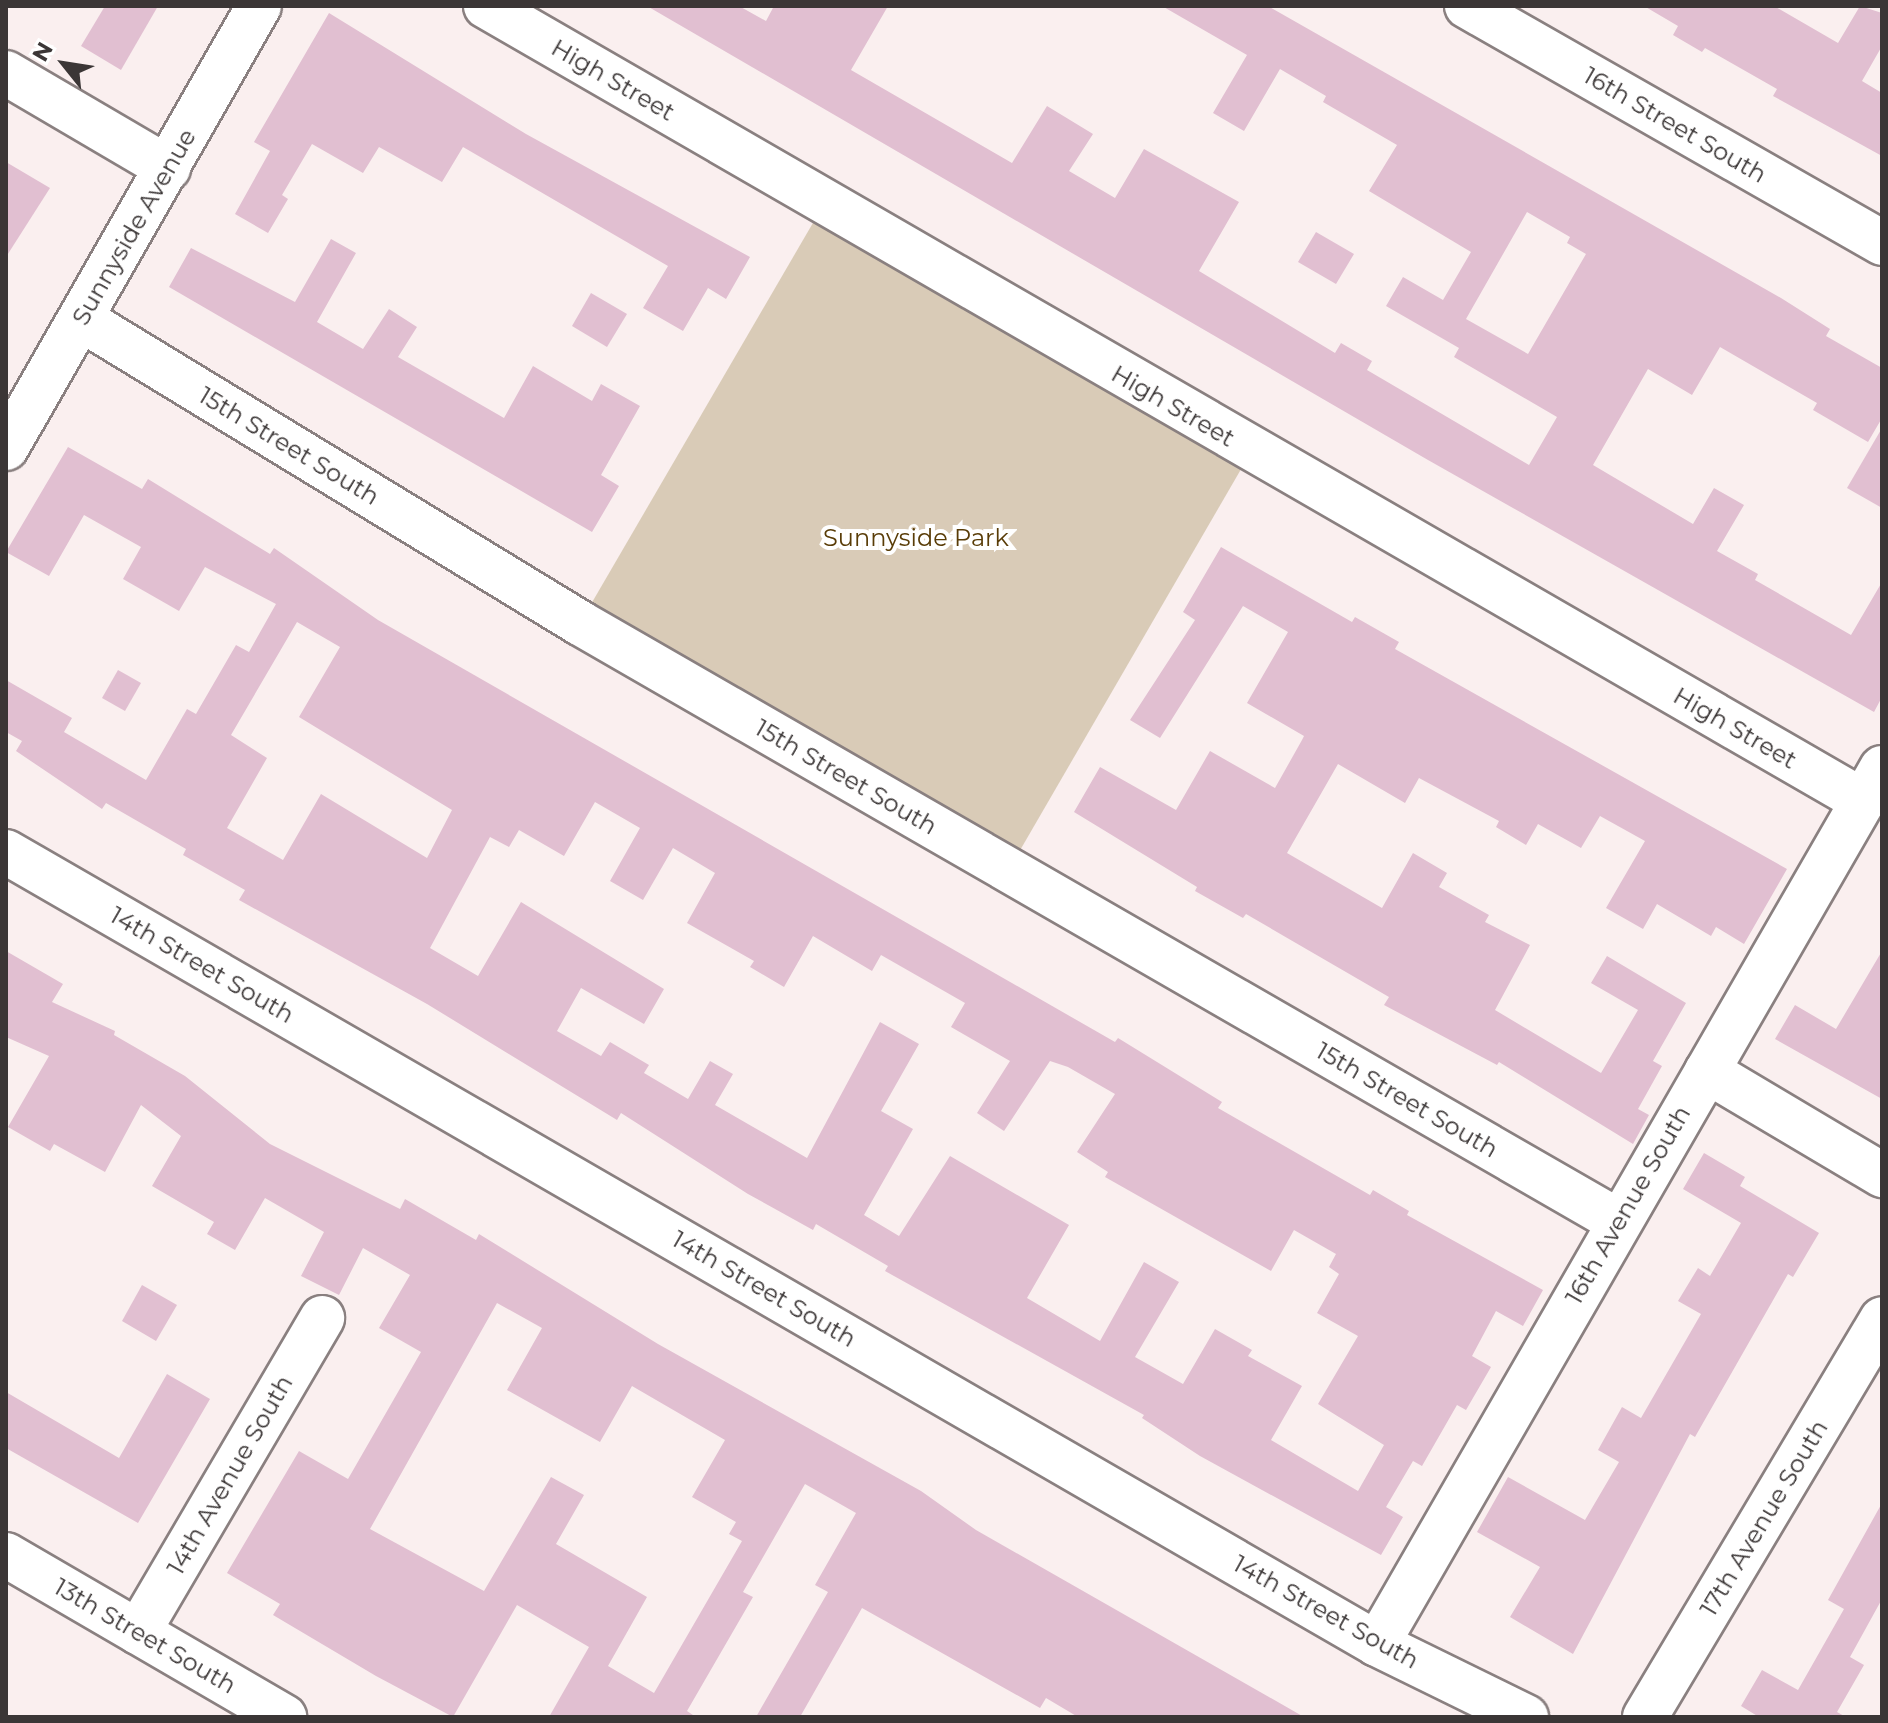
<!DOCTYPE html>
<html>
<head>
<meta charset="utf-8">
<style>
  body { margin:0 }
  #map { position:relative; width:1888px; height:1723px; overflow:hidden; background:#faefef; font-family:Montserrat,sans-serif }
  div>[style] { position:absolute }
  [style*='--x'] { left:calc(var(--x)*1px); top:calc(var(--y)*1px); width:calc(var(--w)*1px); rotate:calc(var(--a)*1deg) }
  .green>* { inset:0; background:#d9cbb7 }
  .building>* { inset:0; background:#e1bfd1 }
  .roads { filter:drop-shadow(2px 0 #8a8080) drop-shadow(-2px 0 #8a8080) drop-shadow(0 2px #8a8080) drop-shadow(0 -2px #8a8080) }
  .minor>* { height:44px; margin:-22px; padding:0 22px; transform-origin:22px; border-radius:22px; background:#fff }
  span { translate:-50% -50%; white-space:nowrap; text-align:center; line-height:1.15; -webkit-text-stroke:8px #fff; paint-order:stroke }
  .street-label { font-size:24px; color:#3b3636 }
  .park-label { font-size:24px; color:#593c07 }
  .frame { position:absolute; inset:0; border:8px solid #3b3636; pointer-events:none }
  .north { position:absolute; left:24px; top:24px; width:80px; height:80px; -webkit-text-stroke:6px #fff; paint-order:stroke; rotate:300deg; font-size:22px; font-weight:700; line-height:32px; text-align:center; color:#3b3636 }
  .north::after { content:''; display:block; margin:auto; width:28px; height:36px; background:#3b3636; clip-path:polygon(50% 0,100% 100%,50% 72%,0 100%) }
</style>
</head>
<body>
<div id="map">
  <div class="green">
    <i style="clip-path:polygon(824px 204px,1251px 452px,1008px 871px,580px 623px)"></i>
  </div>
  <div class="building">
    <i style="clip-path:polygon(105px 6px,158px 6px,121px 70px,81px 46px)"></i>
    <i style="clip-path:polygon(evenodd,647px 6px,739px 6px,766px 21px,774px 6px,888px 6px,851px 70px,1012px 163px,1047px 106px,1093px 134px,1069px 171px,1115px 198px,1144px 149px,1239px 202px,1199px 271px,1335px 353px,1341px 343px,1372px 361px,1367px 370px,1529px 465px,1557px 417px,1454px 357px,1459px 348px,1386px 306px,1403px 277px,1443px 300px,1471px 252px,1369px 191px,1397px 145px,1323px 102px,1326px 96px,1280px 69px,1244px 131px,1213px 113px,1247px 55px,1162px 6px,1268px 6px,1781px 298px,1830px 329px,1826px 336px,1882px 368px,1882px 418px,1868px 442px,1813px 410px,1817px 403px,1720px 347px,1692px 395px,1648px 369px,1593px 465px,1693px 524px,1714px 488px,1744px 505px,1717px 551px,1758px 574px,1755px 580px,1851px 635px,1882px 582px,1882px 697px,1874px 712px,1428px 460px,647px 6px,1527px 212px,1570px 237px,1567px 243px,1586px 254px,1528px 354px,1466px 319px,1527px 212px)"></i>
    <i style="clip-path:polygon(1644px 6px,1774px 6px,1838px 43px,1860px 6px,1882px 13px,1882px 46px,1862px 81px,1882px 93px,1882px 156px,1773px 96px,1777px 89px,1705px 48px,1702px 52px,1673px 35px,1678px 26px)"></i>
    <i style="clip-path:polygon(329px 13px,526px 134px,750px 257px,726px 299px,708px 288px,683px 331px,643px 308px,668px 266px,463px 147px,442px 182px,379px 147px,363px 173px,312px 144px,282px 195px,288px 199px,268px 233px,235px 214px,270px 151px,254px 142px)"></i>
    <i style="clip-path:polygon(6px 162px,50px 188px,6px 257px)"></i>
    <i style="clip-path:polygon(1316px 232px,1354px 254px,1336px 284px,1298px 262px)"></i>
    <i style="clip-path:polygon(331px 239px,356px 253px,317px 322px,363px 349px,389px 309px,417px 327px,398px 357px,504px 418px,533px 366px,592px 401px,601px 384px,640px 406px,601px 475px,619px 486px,592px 532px,169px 287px,191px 248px,295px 302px)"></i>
    <i style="clip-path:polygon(591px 293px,627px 314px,607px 347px,572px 326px)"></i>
    <i style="clip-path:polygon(1882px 428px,1882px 508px,1847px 488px)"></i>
    <i style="clip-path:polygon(evenodd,68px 447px,142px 489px,148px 479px,270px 554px,274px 548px,378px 620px,1115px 1042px,1118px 1038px,1222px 1102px,1218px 1108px,1370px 1195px,1373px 1190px,1409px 1211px,1407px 1215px,1543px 1290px,1523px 1326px,1496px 1311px,1472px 1356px,1491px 1367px,1466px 1410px,1457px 1405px,1422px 1466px,1413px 1461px,1386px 1507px,1403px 1517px,1381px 1555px,1200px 1456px,1142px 1418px,1144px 1415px,885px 1271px,888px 1266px,816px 1224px,813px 1230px,748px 1194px,621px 1113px,617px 1120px,427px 1004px,239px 900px,245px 890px,183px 855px,186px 849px,106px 803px,102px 809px,16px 751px,22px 741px,6px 732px,6px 680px,72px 718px,64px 732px,146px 780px,187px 709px,196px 714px,236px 645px,249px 652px,276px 604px,205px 567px,179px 611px,123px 579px,141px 547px,84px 515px,49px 576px,6px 552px,68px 447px,297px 622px,340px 647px,299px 717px,452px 810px,427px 858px,321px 794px,283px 860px,227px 828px,267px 758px,231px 735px,297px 622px,68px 447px,595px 802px,640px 828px,610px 881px,643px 900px,673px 848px,715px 873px,687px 923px,754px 961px,750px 967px,784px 987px,813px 936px,872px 971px,881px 955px,965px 1003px,951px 1027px,1010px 1061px,977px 1113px,1004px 1131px,1050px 1061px,1068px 1067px,1115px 1094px,1077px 1152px,1108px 1172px,1105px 1177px,1271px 1271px,1294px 1230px,1336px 1254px,1329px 1267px,1339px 1274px,1317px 1313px,1358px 1336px,1318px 1404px,1384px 1445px,1358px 1491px,1271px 1440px,1302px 1386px,1248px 1356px,1252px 1350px,1215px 1329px,1183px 1384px,1135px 1357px,1179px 1282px,1144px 1262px,1100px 1341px,1027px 1298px,1069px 1225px,950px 1156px,899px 1236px,864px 1215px,913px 1129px,881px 1111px,919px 1044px,880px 1022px,807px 1158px,715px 1105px,733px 1074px,710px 1061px,688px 1099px,644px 1073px,649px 1065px,610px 1042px,601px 1056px,557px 1031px,581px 988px,644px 1024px,664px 989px,521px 902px,478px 976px,430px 948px,490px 837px,509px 847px,519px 830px,564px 856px,595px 802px)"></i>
    <i style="clip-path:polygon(1221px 547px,1352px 622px,1355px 617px,1399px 642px,1395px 649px,1787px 869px,1744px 944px,1716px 927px,1711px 936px,1657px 904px,1643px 929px,1606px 908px,1645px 841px,1600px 816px,1581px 848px,1538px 824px,1526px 845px,1496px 827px,1499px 821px,1419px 778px,1405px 803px,1338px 764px,1287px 853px,1382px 908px,1413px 853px,1447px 873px,1439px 887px,1489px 915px,1485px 922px,1530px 945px,1495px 1010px,1601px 1073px,1638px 1010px,1591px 983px,1607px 956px,1686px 1003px,1653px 1061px,1662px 1066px,1638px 1109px,1649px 1115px,1633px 1144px,1499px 1062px,1497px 1065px,1384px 1005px,1389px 997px,1246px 914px,1243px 918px,1195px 891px,1197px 887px,1074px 812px,1100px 767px,1176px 810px,1210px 751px,1275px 788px,1302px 740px,1304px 736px,1247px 703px,1288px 632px,1243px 606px,1160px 738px,1130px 720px,1195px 620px,1183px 612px)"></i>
    <i style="clip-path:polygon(118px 670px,141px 683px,125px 711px,102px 698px)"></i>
    <i style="clip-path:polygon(evenodd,6px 951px,63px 984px,52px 1002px,115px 1031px,114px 1035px,185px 1076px,270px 1144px,400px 1209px,405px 1199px,476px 1240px,479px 1234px,658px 1344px,921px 1491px,976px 1530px,1304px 1717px,1078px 1717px,1046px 1698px,1040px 1708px,862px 1608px,800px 1717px,756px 1717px,828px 1592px,815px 1585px,856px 1513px,805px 1484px,743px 1592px,753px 1597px,687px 1711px,696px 1717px,549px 1717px,589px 1647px,517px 1605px,453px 1717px,376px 1676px,273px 1615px,280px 1604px,227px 1573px,299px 1451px,348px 1479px,421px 1352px,379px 1328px,410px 1275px,363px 1248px,339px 1295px,301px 1276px,324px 1232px,265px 1198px,235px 1250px,207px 1234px,214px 1222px,152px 1186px,181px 1136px,141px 1105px,105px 1172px,54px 1144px,50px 1151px,8px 1127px,49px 1056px,6px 1037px,6px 951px,497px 1303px,542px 1328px,507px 1390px,600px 1442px,632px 1386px,725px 1440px,692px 1497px,736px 1522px,729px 1534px,742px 1541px,654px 1693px,608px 1666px,647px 1597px,556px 1544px,584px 1495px,551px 1477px,484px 1591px,370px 1529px,497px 1303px)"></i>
    <i style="clip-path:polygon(1882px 951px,1882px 1099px,1775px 1039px,1795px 1005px,1836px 1029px)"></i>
    <i style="clip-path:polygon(1704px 1153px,1745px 1177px,1740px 1186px,1819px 1233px,1793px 1277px,1788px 1274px,1695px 1437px,1690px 1434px,1573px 1654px,1510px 1617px,1540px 1567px,1477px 1532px,1508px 1477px,1585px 1520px,1619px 1462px,1598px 1450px,1622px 1407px,1641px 1418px,1701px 1314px,1678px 1301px,1698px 1268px,1710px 1276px,1741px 1223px,1683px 1189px)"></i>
    <i style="clip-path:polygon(142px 1285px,177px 1305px,156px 1341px,122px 1321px)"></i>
    <i style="clip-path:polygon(167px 1374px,210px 1399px,138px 1523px,6px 1448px,6px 1392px,119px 1458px)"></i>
    <i style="clip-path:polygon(1882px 1503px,1882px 1599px,1850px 1657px,1864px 1665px,1837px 1712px,1846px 1717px,1759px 1717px,1741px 1706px,1762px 1670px,1798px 1690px,1844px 1609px,1828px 1600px)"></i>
  </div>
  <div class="roads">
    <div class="minor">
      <i style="--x:486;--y:6;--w:1590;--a:30"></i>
      <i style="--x:1467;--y:6;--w:478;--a:29.7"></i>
      <i style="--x:6;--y:73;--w:188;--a:30.4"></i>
      <i style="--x:81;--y:319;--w:584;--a:31.35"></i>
      <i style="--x:580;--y:623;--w:1198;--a:29.95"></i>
      <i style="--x:6;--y:448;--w:509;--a:-60.21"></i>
      <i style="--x:6;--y:852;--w:1583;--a:30.01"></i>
      <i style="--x:1377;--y:1644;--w:166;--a:26.1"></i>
      <i style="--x:1707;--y:1071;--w:204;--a:30.7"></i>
      <i style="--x:6;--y:1555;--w:322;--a:30.2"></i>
      <i style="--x:138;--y:1632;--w:364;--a:-59.6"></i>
      <i style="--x:1377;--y:1644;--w:1011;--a:-60.04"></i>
      <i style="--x:1645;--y:1717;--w:463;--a:-59.2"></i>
    </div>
  </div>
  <div class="street-label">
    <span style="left:613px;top:80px;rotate:30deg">High Street</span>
    <span style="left:1675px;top:125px;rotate:30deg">16th Street South</span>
    <span style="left:134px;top:227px;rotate:-60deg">Sunnyside Avenue</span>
    <span style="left:1173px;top:406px;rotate:30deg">High Street</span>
    <span style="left:289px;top:446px;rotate:31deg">15th Street South</span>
    <span style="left:1735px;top:728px;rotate:30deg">High Street</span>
    <span style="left:846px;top:777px;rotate:30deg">15th Street South</span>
    <span style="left:202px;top:965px;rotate:30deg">14th Street South</span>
    <span style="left:1407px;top:1100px;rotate:30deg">15th Street South</span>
    <span style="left:1628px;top:1205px;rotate:-60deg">16th Avenue South</span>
    <span style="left:764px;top:1289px;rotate:30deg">14th Street South</span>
    <span style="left:230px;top:1475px;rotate:-60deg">14th Avenue South</span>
    <span style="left:1764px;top:1518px;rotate:-59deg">17th Avenue South</span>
    <span style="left:1326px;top:1612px;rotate:29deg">14th Street South</span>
    <span style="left:145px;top:1636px;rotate:30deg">13th Street South</span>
  </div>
  <div class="park-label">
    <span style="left:916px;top:538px">Sunnyside Park</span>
  </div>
  <div class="frame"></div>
  <div class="north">N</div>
</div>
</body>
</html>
